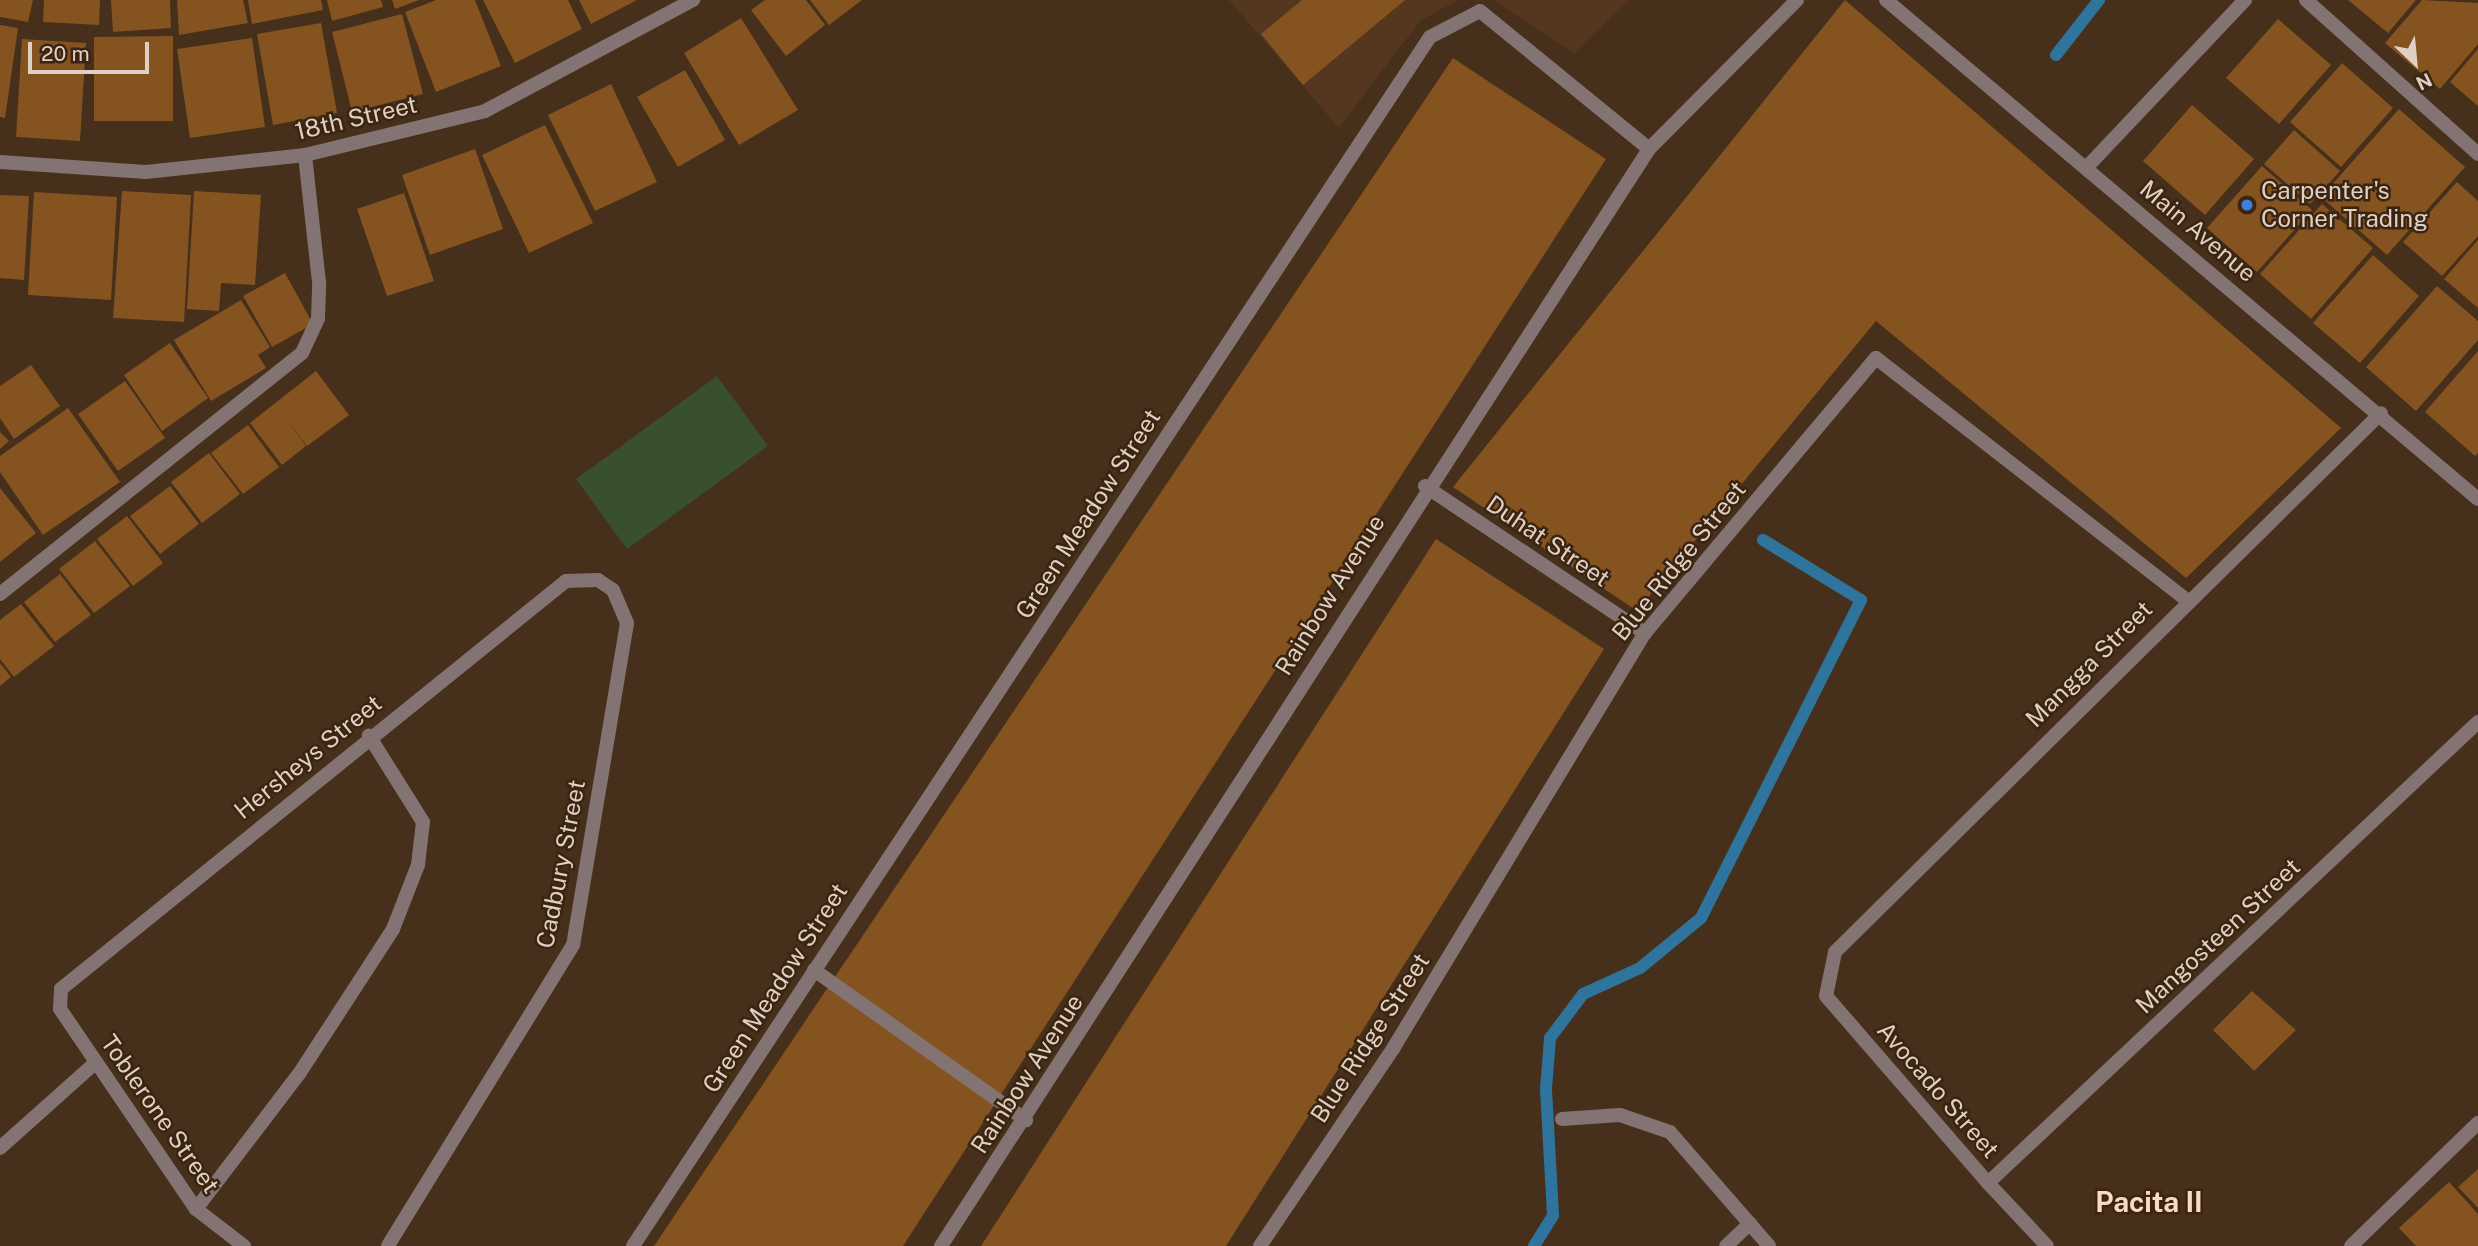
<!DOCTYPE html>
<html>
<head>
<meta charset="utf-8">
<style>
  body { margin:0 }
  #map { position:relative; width:2478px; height:1246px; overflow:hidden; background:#462f1b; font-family:"Public Sans",sans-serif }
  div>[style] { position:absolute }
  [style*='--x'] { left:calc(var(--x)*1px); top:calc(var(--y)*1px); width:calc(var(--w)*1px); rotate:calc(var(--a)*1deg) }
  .built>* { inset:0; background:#54371e }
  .green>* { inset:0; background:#384f30 }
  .stream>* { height:12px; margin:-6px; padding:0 6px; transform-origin:6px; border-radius:6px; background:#2e749c }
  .building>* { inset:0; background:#85531f }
  .minor>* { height:14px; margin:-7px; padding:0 7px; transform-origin:7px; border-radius:7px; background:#837372 }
  .tertiary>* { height:14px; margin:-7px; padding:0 7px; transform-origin:7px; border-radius:7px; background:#837372 }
  .dots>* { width:19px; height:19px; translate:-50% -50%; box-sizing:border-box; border:4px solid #3b2511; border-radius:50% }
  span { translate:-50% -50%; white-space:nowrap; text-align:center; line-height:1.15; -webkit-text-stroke:5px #3b2511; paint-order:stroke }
  .street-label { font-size:24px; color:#dfd0c5 }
  .poi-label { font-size:24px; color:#dfd0c5 }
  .left { translate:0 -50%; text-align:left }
  .quarter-label { font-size:28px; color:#f9dbc4; font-weight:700 }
  .north { position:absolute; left:2380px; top:28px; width:70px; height:70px; -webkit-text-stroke:5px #3b2511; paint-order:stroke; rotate:154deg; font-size:19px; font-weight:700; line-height:28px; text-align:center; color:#dfd0c5 }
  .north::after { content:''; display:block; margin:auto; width:24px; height:32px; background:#dfd0c5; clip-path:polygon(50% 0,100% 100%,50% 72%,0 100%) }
  .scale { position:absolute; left:28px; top:42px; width:121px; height:32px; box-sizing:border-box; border:4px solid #dfd0c5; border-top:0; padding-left:9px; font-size:21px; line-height:24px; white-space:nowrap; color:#dfd0c5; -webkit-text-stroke:5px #3b2511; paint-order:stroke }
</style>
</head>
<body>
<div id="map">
  <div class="built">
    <i style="clip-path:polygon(1229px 0,1458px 0,1420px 21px,1339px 128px)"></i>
    <i style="clip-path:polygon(1494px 0,1629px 0,1574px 53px)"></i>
  </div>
  <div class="green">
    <i style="clip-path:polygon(717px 376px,768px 446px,627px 549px,576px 479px)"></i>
  </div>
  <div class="stream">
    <i style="--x:2056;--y:55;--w:70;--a:-52"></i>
    <i style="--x:1534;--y:1246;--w:36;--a:-58"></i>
    <i style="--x:1553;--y:1215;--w:126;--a:-93.2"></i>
    <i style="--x:1546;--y:1089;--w:51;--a:-85.5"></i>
    <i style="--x:1550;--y:1038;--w:55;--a:-53.1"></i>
    <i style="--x:1583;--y:994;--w:63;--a:-24.5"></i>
    <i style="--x:1640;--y:968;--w:79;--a:-39.3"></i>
    <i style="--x:1701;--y:918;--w:356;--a:-63.3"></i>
    <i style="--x:1861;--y:600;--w:115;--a:-148.5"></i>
  </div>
  <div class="building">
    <i style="clip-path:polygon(0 0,33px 0,28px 22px,0 17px)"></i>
    <i style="clip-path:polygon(44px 0,100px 0,99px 25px,43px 22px)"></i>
    <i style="clip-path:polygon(111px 0,170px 0,171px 28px,113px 32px)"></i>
    <i style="clip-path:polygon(177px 0,243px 0,248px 23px,179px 35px)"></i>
    <i style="clip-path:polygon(248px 0,321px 0,323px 10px,252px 24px)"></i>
    <i style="clip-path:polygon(327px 0,381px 0,383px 7px,332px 21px)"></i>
    <i style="clip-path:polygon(392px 0,419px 0,395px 9px)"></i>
    <i style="clip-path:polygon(436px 0,475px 0,501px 66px,436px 92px,405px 12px)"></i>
    <i style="clip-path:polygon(483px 0,568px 0,582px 29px,515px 63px)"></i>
    <i style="clip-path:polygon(579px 0,637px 0,591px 24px)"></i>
    <i style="clip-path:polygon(765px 0,806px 0,825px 25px,786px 56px,751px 10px)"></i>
    <i style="clip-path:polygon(810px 0,862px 0,829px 25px)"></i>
    <i style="clip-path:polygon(1302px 0,1405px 0,1303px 85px,1261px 34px)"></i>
    <i style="clip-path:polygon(1845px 0,2341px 428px,2186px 578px,1876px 321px,1637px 611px,1453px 487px)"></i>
    <i style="clip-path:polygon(2348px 0,2416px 0,2388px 33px)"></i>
    <i style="clip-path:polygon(2422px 0,2478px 3px,2478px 44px,2440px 89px,2385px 43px)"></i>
    <i style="clip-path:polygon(402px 14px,423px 94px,352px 112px,332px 32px)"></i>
    <i style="clip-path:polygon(741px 18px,798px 110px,739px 145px,684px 53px)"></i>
    <i style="clip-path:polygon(2278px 19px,2331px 65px,2279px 124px,2226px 78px)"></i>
    <i style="clip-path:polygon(321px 23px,337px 113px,273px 125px,257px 34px)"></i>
    <i style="clip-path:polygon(0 25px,18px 28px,5px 118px,0 117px)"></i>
    <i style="clip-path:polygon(173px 36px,173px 121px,94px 121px,94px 37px)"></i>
    <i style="clip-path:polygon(252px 38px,265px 127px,190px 138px,177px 49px)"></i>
    <i style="clip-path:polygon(22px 39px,86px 43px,80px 141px,16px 137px)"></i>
    <i style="clip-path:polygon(2478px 49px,2478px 106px,2450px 82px)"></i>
    <i style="clip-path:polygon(1453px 58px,1606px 159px,903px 1246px,654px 1246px)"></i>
    <i style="clip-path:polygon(2342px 63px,2393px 108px,2341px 167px,2290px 122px)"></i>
    <i style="clip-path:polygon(685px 70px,725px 140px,678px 167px,637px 97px)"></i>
    <i style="clip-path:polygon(611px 84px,657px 182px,595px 211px,548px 115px)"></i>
    <i style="clip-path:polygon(2192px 105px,2254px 159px,2205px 215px,2143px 161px)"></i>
    <i style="clip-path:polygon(2399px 109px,2465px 167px,2387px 255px,2321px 197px)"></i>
    <i style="clip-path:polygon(545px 125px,593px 223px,529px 253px,482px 155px)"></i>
    <i style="clip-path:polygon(2294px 130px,2340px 171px,2310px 204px,2264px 164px)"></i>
    <i style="clip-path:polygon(475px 149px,503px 229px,430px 255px,402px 175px)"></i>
    <i style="clip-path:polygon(2262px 166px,2312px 210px,2257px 272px,2207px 228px)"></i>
    <i style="clip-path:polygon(2457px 182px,2478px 201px,2478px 236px,2442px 276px,2403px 242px)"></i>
    <i style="clip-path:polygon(122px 191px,191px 195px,184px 322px,113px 318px)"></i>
    <i style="clip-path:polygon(194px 191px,261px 195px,255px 285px,221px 283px,219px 311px,187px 309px)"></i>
    <i style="clip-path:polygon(34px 192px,117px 197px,111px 300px,28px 295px)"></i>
    <i style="clip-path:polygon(404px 193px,434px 281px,387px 296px,357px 209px)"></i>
    <i style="clip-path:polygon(0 195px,29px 196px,24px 280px,0 278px)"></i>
    <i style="clip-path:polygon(2322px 204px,2373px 248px,2311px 319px,2260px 274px)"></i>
    <i style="clip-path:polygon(2478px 240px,2478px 308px,2444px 279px)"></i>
    <i style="clip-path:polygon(2373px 255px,2419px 296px,2360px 363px,2313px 323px)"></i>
    <i style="clip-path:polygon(285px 273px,313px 324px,272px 347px,243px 296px)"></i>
    <i style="clip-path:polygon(2437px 286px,2478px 321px,2478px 340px,2416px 411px,2366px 367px)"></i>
    <i style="clip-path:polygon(241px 300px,270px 347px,258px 355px,266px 368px,211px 401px,174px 340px)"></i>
    <i style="clip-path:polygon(170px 343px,208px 398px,162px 431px,124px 375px)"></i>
    <i style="clip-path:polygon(2478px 351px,2478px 453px,2475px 456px,2425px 412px)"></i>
    <i style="clip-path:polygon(31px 365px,60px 406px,14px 439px,0 418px,0 386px)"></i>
    <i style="clip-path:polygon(316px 371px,349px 415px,307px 446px,289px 423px,306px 446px,282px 465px,250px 423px)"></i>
    <i style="clip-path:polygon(125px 381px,165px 438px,118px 471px,78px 414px)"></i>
    <i style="clip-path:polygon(68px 408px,120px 482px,43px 535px,0 472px,0 456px)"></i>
    <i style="clip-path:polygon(248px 425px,279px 467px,243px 494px,211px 453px)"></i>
    <i style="clip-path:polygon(0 432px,9px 441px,0 449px)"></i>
    <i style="clip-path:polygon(209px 453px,240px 494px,202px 523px,171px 482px)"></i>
    <i style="clip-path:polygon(170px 486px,199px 524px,160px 554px,130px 516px)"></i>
    <i style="clip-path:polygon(0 488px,36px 533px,0 562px)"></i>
    <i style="clip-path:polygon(127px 516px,163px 563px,133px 586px,97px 539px)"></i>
    <i style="clip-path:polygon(1436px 539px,1604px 649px,1226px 1246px,981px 1246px)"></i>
    <i style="clip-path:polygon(95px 541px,130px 586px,94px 613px,59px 569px)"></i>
    <i style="clip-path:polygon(60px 574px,91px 615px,55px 642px,24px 602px)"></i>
    <i style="clip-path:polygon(21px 604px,54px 646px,14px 677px,0 659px,0 620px)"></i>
    <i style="clip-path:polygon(0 663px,11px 677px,0 686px)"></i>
    <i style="clip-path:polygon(2252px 991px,2296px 1030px,2254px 1071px,2213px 1030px)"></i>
    <i style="clip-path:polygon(2478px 1169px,2478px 1208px,2458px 1187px)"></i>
    <i style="clip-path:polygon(2449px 1182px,2478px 1214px,2478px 1246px,2416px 1246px,2399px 1228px)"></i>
  </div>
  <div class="minor">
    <i style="--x:2306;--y:0;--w:231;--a:41.8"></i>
    <i style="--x:2087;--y:167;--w:230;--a:-46.6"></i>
    <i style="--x:1425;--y:486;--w:265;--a:33.8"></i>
    <i style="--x:0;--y:594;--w:386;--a:-38.6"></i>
    <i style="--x:302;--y:353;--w:38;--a:-65"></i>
    <i style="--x:318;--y:318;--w:36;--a:-88"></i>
    <i style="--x:319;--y:282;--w:128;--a:-96.3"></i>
    <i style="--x:814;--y:970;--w:260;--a:35.3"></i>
    <i style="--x:1562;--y:1119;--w:58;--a:-3.9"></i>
    <i style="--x:1620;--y:1115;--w:53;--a:18.8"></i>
    <i style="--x:1670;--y:1132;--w:151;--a:49"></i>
    <i style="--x:0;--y:1148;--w:127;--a:-41.8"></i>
    <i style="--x:1988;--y:1183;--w:247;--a:-130.9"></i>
    <i style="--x:1826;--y:996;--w:45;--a:-78.4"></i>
    <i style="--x:1835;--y:952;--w:767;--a:-44.63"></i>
    <i style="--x:196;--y:1209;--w:170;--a:-52.7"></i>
    <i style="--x:299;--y:1074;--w:173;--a:-57"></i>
    <i style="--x:393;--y:929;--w:69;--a:-68.7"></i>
    <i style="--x:418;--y:865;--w:43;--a:-83.4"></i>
    <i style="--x:423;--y:822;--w:102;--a:-122.1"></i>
    <i style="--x:244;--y:1246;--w:61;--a:-142.4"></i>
    <i style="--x:196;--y:1209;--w:242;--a:-124.2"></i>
    <i style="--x:60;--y:1009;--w:20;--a:-87"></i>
    <i style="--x:61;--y:989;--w:649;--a:-38.94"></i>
    <i style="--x:566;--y:581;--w:32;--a:-2"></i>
    <i style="--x:598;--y:580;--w:18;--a:34"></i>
    <i style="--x:613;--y:590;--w:36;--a:67"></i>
    <i style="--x:627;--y:623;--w:326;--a:99.5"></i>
    <i style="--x:573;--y:945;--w:353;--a:121.6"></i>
    <i style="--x:633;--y:1246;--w:1448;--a:-56.61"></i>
    <i style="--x:1430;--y:37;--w:56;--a:-27.5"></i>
    <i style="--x:1480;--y:11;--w:218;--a:39.2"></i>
    <i style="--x:1260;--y:1246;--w:240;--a:-56"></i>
    <i style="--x:1394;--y:1047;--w:484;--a:-58.8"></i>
    <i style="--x:1645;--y:633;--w:359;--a:-50"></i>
    <i style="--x:1876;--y:358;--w:393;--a:37.9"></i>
    <i style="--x:1726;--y:1246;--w:33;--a:-43"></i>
    <i style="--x:2351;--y:1246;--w:177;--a:-44.1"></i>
  </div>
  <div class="tertiary">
    <i style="--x:1886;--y:0;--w:774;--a:40.13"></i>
    <i style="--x:0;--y:162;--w:146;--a:3.9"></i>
    <i style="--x:146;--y:172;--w:160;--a:-6.1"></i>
    <i style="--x:305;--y:155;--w:185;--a:-13.7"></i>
    <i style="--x:485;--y:111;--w:236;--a:-28.1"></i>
    <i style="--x:941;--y:1246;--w:1306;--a:-57.16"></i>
    <i style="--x:1649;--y:149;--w:210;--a:-45.2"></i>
    <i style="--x:2047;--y:1246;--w:86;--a:-133.1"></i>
    <i style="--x:1988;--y:1183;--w:673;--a:-43.25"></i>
  </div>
  <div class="dots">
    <i style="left:2247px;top:205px;background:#3f7fe0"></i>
  </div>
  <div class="street-label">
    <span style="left:356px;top:118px;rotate:-13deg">18th Street</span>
    <span style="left:2198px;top:231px;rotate:40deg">Main Avenue</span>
    <span style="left:1088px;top:514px;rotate:-57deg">Green Meadow Street</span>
    <span style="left:1548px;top:541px;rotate:34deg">Duhat Street</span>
    <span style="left:1679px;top:561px;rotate:-51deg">Blue Ridge Street</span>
    <span style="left:1330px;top:595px;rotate:-58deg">Rainbow Avenue</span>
    <span style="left:2089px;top:664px;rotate:-45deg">Mangga Street</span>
    <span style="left:308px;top:757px;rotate:-39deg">Hersheys Street</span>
    <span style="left:561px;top:864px;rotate:-79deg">Cadbury Street</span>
    <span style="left:2218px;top:936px;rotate:-43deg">Mangosteen Street</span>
    <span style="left:775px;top:988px;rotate:-57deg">Green Meadow Street</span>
    <span style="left:1370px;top:1038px;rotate:-57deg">Blue Ridge Street</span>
    <span style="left:1027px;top:1074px;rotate:-57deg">Rainbow Avenue</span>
    <span style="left:1938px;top:1090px;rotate:49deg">Avocado Street</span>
    <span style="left:160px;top:1114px;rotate:55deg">Toblerone Street</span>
  </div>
  <div class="poi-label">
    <span class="left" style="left:2261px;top:205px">Carpenter's<br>Corner Trading</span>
  </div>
  <div class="quarter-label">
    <span style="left:2149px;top:1202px">Pacita II</span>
  </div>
  <div class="north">N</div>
  <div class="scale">20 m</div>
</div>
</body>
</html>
